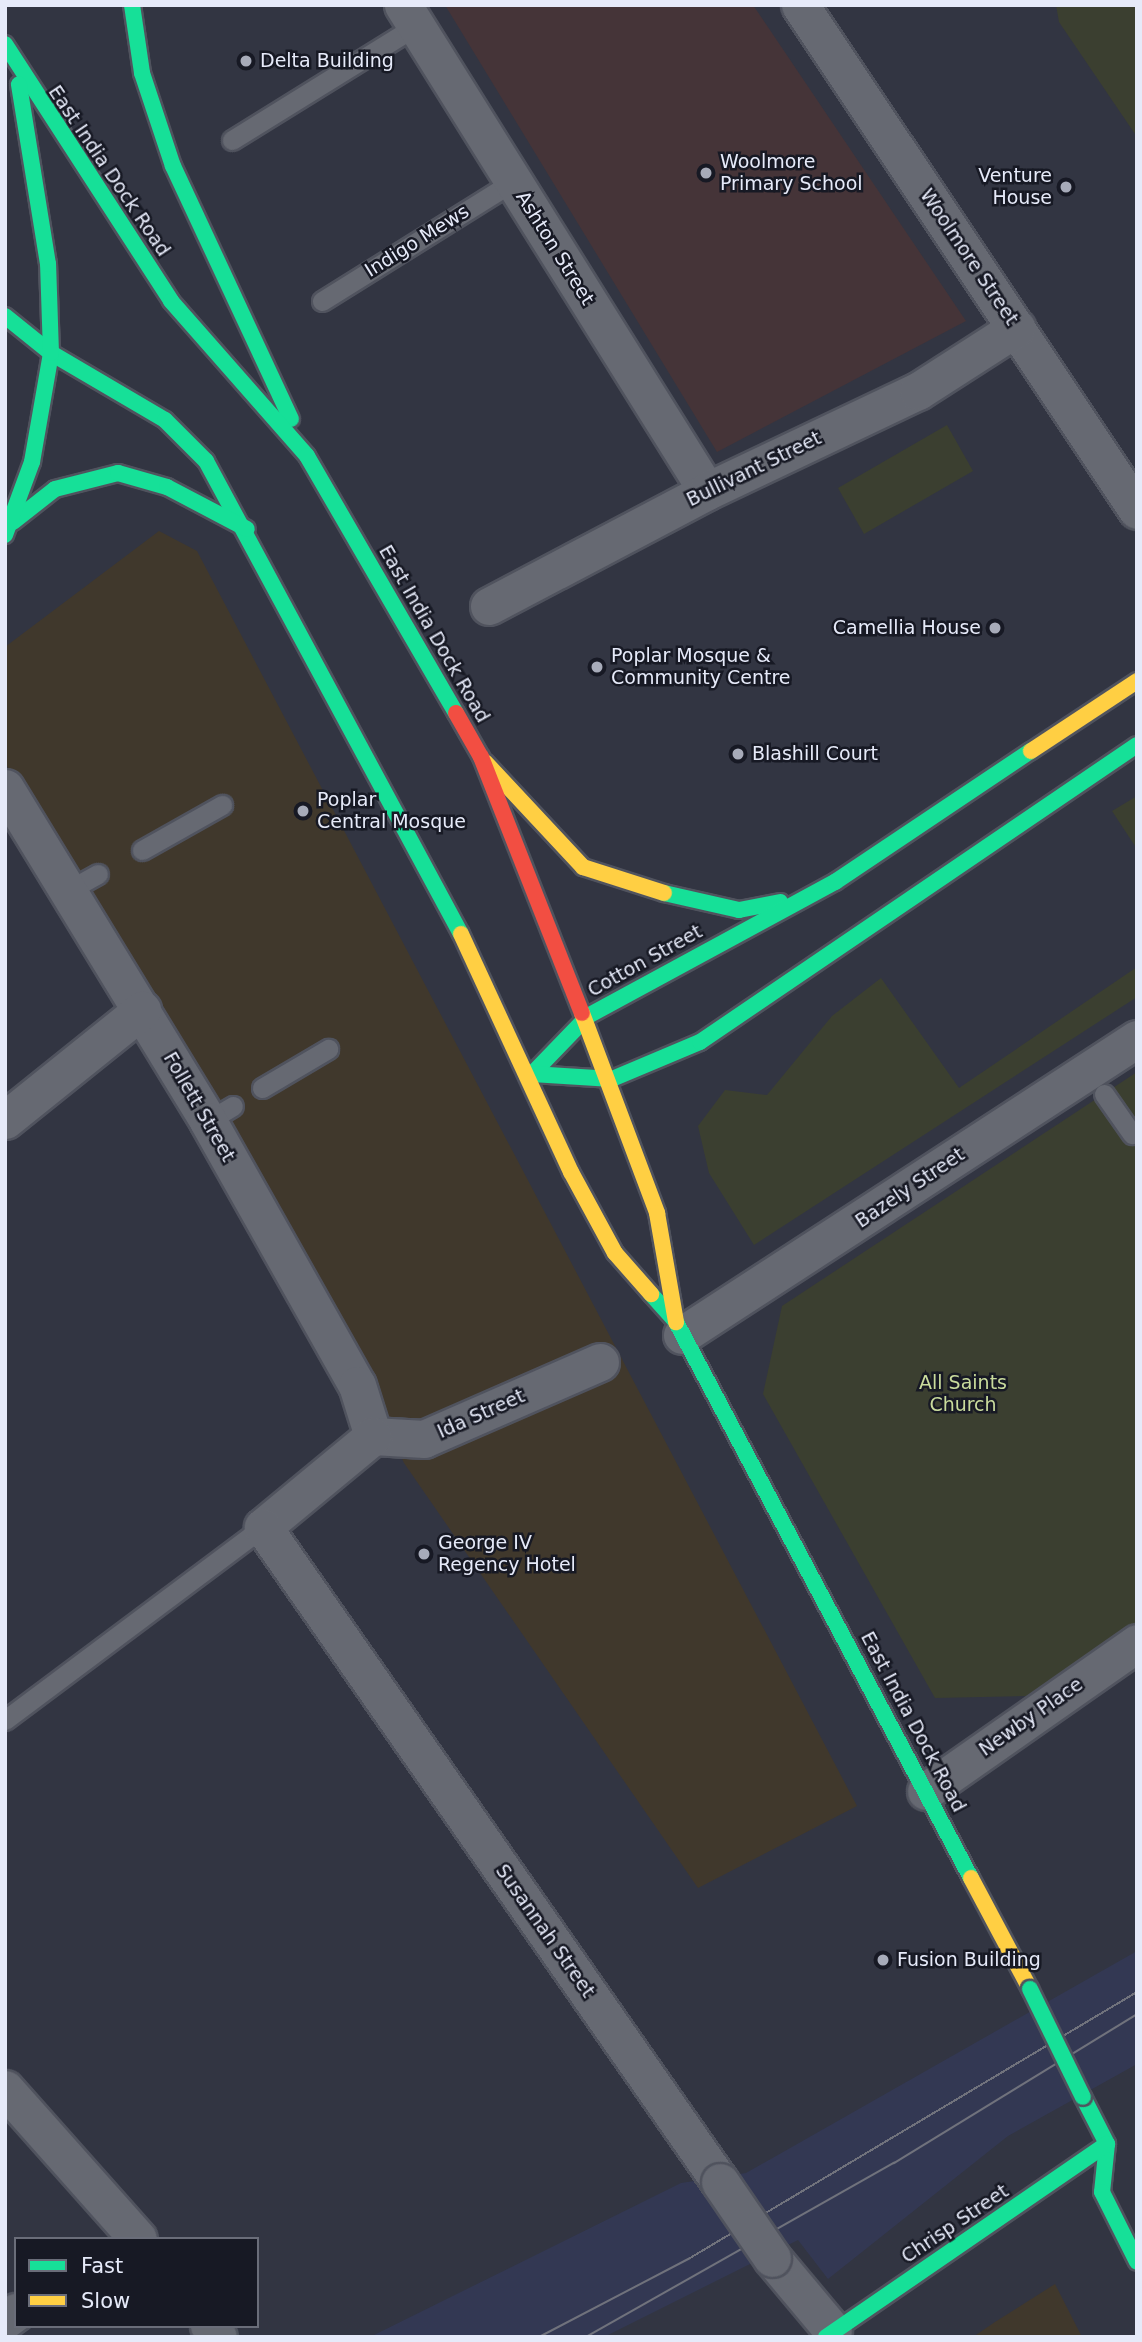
<!DOCTYPE html>
<html>
<head>
<meta charset="utf-8">
<style>
  body { margin:0 }
  #map { position:relative; width:1142px; height:2342px; overflow:hidden; background:#323542; font-family:"DejaVu Sans",sans-serif }
  div>[style] { position:absolute }
  [style*='--x'] { left:calc(var(--x)*1px); top:calc(var(--y)*1px); width:calc(var(--w)*1px); rotate:calc(var(--a)*1deg) }
  .commercial>* { inset:0; background:#40382c }
  .built>* { inset:0; background:#333853 }
  .education>* { inset:0; background:#453438 }
  .green>* { inset:0; background:#3b3f30 }
  .roads { filter:drop-shadow(2px 0 #50535e) drop-shadow(-2px 0 #50535e) drop-shadow(0 2px #50535e) drop-shadow(0 -2px #50535e) }
  .lane>* { height:19px; margin:-9.5px; padding:0 9.5px; transform-origin:9.5px; border-radius:9.5px; background:#666972 }
  .street>* { height:37px; margin:-18.5px; padding:0 18.5px; transform-origin:18.5px; border-radius:18.5px; background:#666972 }
  .fast>* { height:16px; margin:-8px; padding:0 8px; transform-origin:8px; border-radius:8px; background:#16e098 }
  .slow>* { height:16px; margin:-8px; padding:0 8px; transform-origin:8px; border-radius:8px; background:#ffcf43 }
  .jam>* { height:16px; margin:-8px; padding:0 8px; transform-origin:8px; border-radius:8px; background:#f24e42 }
  .tram>* { height:2px; margin:-1px; padding:0 1px; transform-origin:1px; border-radius:1px; background:#70727c }
  .bridges { filter:drop-shadow(2px 0 #50535e) drop-shadow(-2px 0 #50535e) drop-shadow(0 2px #50535e) drop-shadow(0 -2px #50535e) }
  .street-bridge>* { height:37px; margin:-18.5px; padding:0 18.5px; transform-origin:18.5px; border-radius:18.5px; background:#666972 }
  .fast-bridge>* { height:16px; margin:-8px; padding:0 8px; transform-origin:8px; border-radius:8px; background:#16e098 }
  .dots>* { width:19px; height:19px; translate:-50% -50%; box-sizing:border-box; border:4px solid #171924; border-radius:50% }
  span { translate:-50% -50%; white-space:nowrap; text-align:center; line-height:1.15; -webkit-text-stroke:5px #171924; paint-order:stroke }
  .poi-label { font-size:19px; color:#e6eaf9 }
  .left { translate:0 -50%; text-align:left }
  .right { translate:-100% -50%; text-align:right }
  .street-label { font-size:19px; color:#e6eaf9 }
  .park-label { font-size:19px; color:#c9db9c }
  .frame { position:absolute; inset:0; border:7px solid #e6eaf9; pointer-events:none }
  .legend { position:absolute; left:14px; top:2237px; width:245px; height:91px; box-sizing:border-box; background:#171924; border:2px solid #6a6d79; margin:0; padding:9px 12px; list-style:none; font-size:21px; color:#e6eaf9 }
  .legend li { display:flex; align-items:center; gap:14px; height:35px }
  .legend b { width:35px; border:2px solid #6a6d79 }
</style>
</head>
<body>
<div id="map">
  <div class="commercial">
    <i style="clip-path:polygon(159px 531px,197px 551px,857px 1806px,698px 1888px,404px 1463px,368px 1381px,157px 1006px,5px 763px,5px 647px)"></i>
    <i style="clip-path:polygon(1055px 2284px,1082px 2337px,973px 2337px,995px 2322px)"></i>
  </div>
  <div class="built">
    <i style="clip-path:polygon(1137px 1951px,1137px 2064px,1008px 2136px,828px 2279px,798px 2240px,604px 2337px,370px 2337px,681px 2183px,746px 2173px)"></i>
  </div>
  <div class="education">
    <i style="clip-path:polygon(445px 5px,753px 5px,966px 321px,717px 452px)"></i>
  </div>
  <div class="green">
    <i style="clip-path:polygon(1056px 5px,1137px 5px,1137px 137px,1059px 22px)"></i>
    <i style="clip-path:polygon(947px 425px,973px 471px,864px 534px,838px 488px)"></i>
    <i style="clip-path:polygon(1137px 796px,1137px 849px,1112px 811px)"></i>
    <i style="clip-path:polygon(1137px 967px,1137px 997px,754px 1245px,709px 1173px,698px 1126px,725px 1090px,767px 1095px,832px 1016px,881px 978px,959px 1088px)"></i>
    <i style="clip-path:polygon(1137px 1072px,1137px 1622px,1026px 1696px,935px 1698px,763px 1394px,782px 1306px)"></i>
  </div>
  <div class="roads">
    <div class="lane">
      <i style="--x:232;--y:140;--w:216;--a:-31.8"></i>
      <i style="--x:322;--y:301;--w:226;--a:-32"></i>
      <i style="--x:142;--y:850;--w:92;--a:-29.4"></i>
      <i style="--x:69;--y:890;--w:33;--a:-29"></i>
      <i style="--x:262;--y:1088;--w:77;--a:-30.6"></i>
      <i style="--x:1104;--y:1094;--w:49;--a:55"></i>
      <i style="--x:208;--y:1121;--w:29;--a:-31"></i>
      <i style="--x:5;--y:1720;--w:322;--a:-36.8"></i>
    </div>
    <div class="street">
      <i style="--x:403;--y:5;--w:573;--a:57.97"></i>
      <i style="--x:800;--y:5;--w:607;--a:56.28"></i>
      <i style="--x:489;--y:606;--w:246;--a:-27.8"></i>
      <i style="--x:707;--y:491;--w:233;--a:-25.4"></i>
      <i style="--x:918;--y:391;--w:117;--a:-32.7"></i>
      <i style="--x:5;--y:788;--w:390;--a:58.6"></i>
      <i style="--x:208;--y:1121;--w:303;--a:60.6"></i>
      <i style="--x:357;--y:1385;--w:53;--a:72.6"></i>
      <i style="--x:5;--y:1120;--w:176;--a:-38.8"></i>
      <i style="--x:682;--y:1335;--w:543;--a:-33.05"></i>
      <i style="--x:600;--y:1362;--w:192;--a:156.4"></i>
      <i style="--x:424;--y:1439;--w:51;--a:-176.6"></i>
      <i style="--x:373;--y:1436;--w:143;--a:140.4"></i>
      <i style="--x:263;--y:1527;--w:799;--a:55.1"></i>
      <i style="--x:926;--y:1791;--w:258;--a:-35"></i>
      <i style="--x:5;--y:2089;--w:200;--a:48.4"></i>
      <i style="--x:772;--y:2258;--w:95;--a:50.1"></i>
      <i style="--x:5;--y:2320;--w:14;--a:-36"></i>
      <i style="--x:209;--y:2326;--w:14;--a:51"></i>
    </div>
    <div class="fast">
      <i style="--x:132;--y:5;--w:69;--a:81.6"></i>
      <i style="--x:142;--y:73;--w:98;--a:71.6"></i>
      <i style="--x:173;--y:166;--w:279;--a:65"></i>
      <i style="--x:5;--y:44;--w:306;--a:57.1"></i>
      <i style="--x:171;--y:301;--w:206;--a:48.7"></i>
      <i style="--x:307;--y:456;--w:297;--a:59.9"></i>
      <i style="--x:5;--y:316;--w:59;--a:38.8"></i>
      <i style="--x:51;--y:353;--w:132;--a:30.4"></i>
      <i style="--x:165;--y:420;--w:58;--a:45"></i>
      <i style="--x:206;--y:461;--w:537;--a:61.67"></i>
      <i style="--x:13;--y:522;--w:53;--a:-38.2"></i>
      <i style="--x:55;--y:489;--w:65;--a:-14.3"></i>
      <i style="--x:118;--y:473;--w:51;--a:15.9"></i>
      <i style="--x:167;--y:487;--w:90;--a:27.7"></i>
      <i style="--x:5;--y:535;--w:78;--a:-69.7"></i>
      <i style="--x:32;--y:462;--w:111;--a:-80.1"></i>
      <i style="--x:51;--y:353;--w:89;--a:-91.9"></i>
      <i style="--x:48;--y:264;--w:182;--a:-99.2"></i>
      <i style="--x:664;--y:893;--w:77;--a:12.8"></i>
      <i style="--x:739;--y:910;--w:42;--a:-11"></i>
      <i style="--x:532;--y:1074;--w:81;--a:-46"></i>
      <i style="--x:588;--y:1016;--w:281;--a:-28.5"></i>
      <i style="--x:835;--y:882;--w:236;--a:-33.8"></i>
      <i style="--x:532;--y:1074;--w:80;--a:3.6"></i>
      <i style="--x:612;--y:1079;--w:95;--a:-22.8"></i>
      <i style="--x:700;--y:1042;--w:528;--a:-34.2"></i>
      <i style="--x:651;--y:1294;--w:38;--a:48"></i>
      <i style="--x:676;--y:1322;--w:629;--a:62.05"></i>
      <i style="--x:1083;--y:2097;--w:53;--a:62.9"></i>
      <i style="--x:1107;--y:2144;--w:48;--a:95.9"></i>
      <i style="--x:1102;--y:2192;--w:78;--a:63.4"></i>
      <i style="--x:826;--y:2337;--w:341;--a:-34.5"></i>
    </div>
    <div class="slow">
      <i style="--x:1031;--y:751;--w:127;--a:-33.4"></i>
      <i style="--x:485;--y:762;--w:144;--a:47"></i>
      <i style="--x:583;--y:867;--w:85;--a:17.8"></i>
      <i style="--x:461;--y:934;--w:262;--a:65.2"></i>
      <i style="--x:571;--y:1172;--w:92;--a:61.5"></i>
      <i style="--x:615;--y:1253;--w:55;--a:48.7"></i>
      <i style="--x:582;--y:1013;--w:214;--a:69.4"></i>
      <i style="--x:657;--y:1213;--w:111;--a:80.1"></i>
      <i style="--x:971;--y:1878;--w:126;--a:62"></i>
    </div>
    <div class="jam">
      <i style="--x:456;--y:713;--w:51;--a:60.4"></i>
      <i style="--x:481;--y:757;--w:275;--a:68.5"></i>
    </div>
  </div>
  <div class="tram">
    <i style="--x:539;--y:2337;--w:170;--a:-27.6"></i>
    <i style="--x:690;--y:2258;--w:520;--a:-30.76"></i>
    <i style="--x:586;--y:2337;--w:354;--a:-29.5"></i>
    <i style="--x:894;--y:2163;--w:285;--a:-31.5"></i>
  </div>
  <div class="bridges">
    <div class="street-bridge">
      <i style="--x:720;--y:2182;--w:92;--a:55.6"></i>
    </div>
    <div class="fast-bridge">
      <i style="--x:1030;--y:1989;--w:120;--a:63.9"></i>
    </div>
  </div>
  <div class="dots">
    <i style="left:246px;top:61px;background:#a7abb9"></i>
    <i style="left:706px;top:173px;background:#a7abb9"></i>
    <i style="left:1066px;top:187px;background:#a7abb9"></i>
    <i style="left:995px;top:628px;background:#a7abb9"></i>
    <i style="left:597px;top:667px;background:#a7abb9"></i>
    <i style="left:738px;top:754px;background:#a7abb9"></i>
    <i style="left:303px;top:811px;background:#a7abb9"></i>
    <i style="left:424px;top:1554px;background:#a7abb9"></i>
    <i style="left:883px;top:1960px;background:#a7abb9"></i>
  </div>
  <div class="poi-label">
    <span class="left" style="left:260px;top:61px">Delta Building</span>
    <span class="left" style="left:720px;top:173px">Woolmore<br>Primary School</span>
    <span class="right" style="left:1052px;top:187px">Venture<br>House</span>
    <span class="right" style="left:981px;top:628px">Camellia House</span>
    <span class="left" style="left:611px;top:667px">Poplar Mosque &amp;<br>Community Centre</span>
    <span class="left" style="left:752px;top:754px">Blashill Court</span>
    <span class="left" style="left:317px;top:811px">Poplar<br>Central Mosque</span>
    <span class="left" style="left:438px;top:1554px">George IV<br>Regency Hotel</span>
    <span class="left" style="left:897px;top:1960px">Fusion Building</span>
  </div>
  <div class="street-label">
    <span style="left:109px;top:171px;rotate:56deg">East India Dock Road</span>
    <span style="left:417px;top:241px;rotate:-32deg">Indigo Mews</span>
    <span style="left:555px;top:248px;rotate:58deg">Ashton Street</span>
    <span style="left:969px;top:257px;rotate:56deg">Woolmore Street</span>
    <span style="left:754px;top:469px;rotate:-26deg">Bullivant Street</span>
    <span style="left:434px;top:634px;rotate:60deg">East India Dock Road</span>
    <span style="left:645px;top:961px;rotate:-29deg">Cotton Street</span>
    <span style="left:199px;top:1107px;rotate:60deg">Follett Street</span>
    <span style="left:910px;top:1188px;rotate:-34deg">Bazely Street</span>
    <span style="left:481px;top:1414px;rotate:-24deg">Ida Street</span>
    <span style="left:1031px;top:1717px;rotate:-35deg">Newby Place</span>
    <span style="left:913px;top:1722px;rotate:62deg">East India Dock Road</span>
    <span style="left:545px;top:1931px;rotate:55deg">Susannah Street</span>
    <span style="left:955px;top:2224px;rotate:-34deg">Chrisp Street</span>
  </div>
  <div class="park-label">
    <span style="left:963px;top:1394px">All Saints<br>Church</span>
  </div>
  <div class="frame"></div>
  <ul class="legend">
  <li><b style="height:9px;background:#16e098"></b>Fast</li>
  <li><b style="height:9px;background:#ffcf43"></b>Slow</li>
  </ul>
</div>
</body>
</html>
